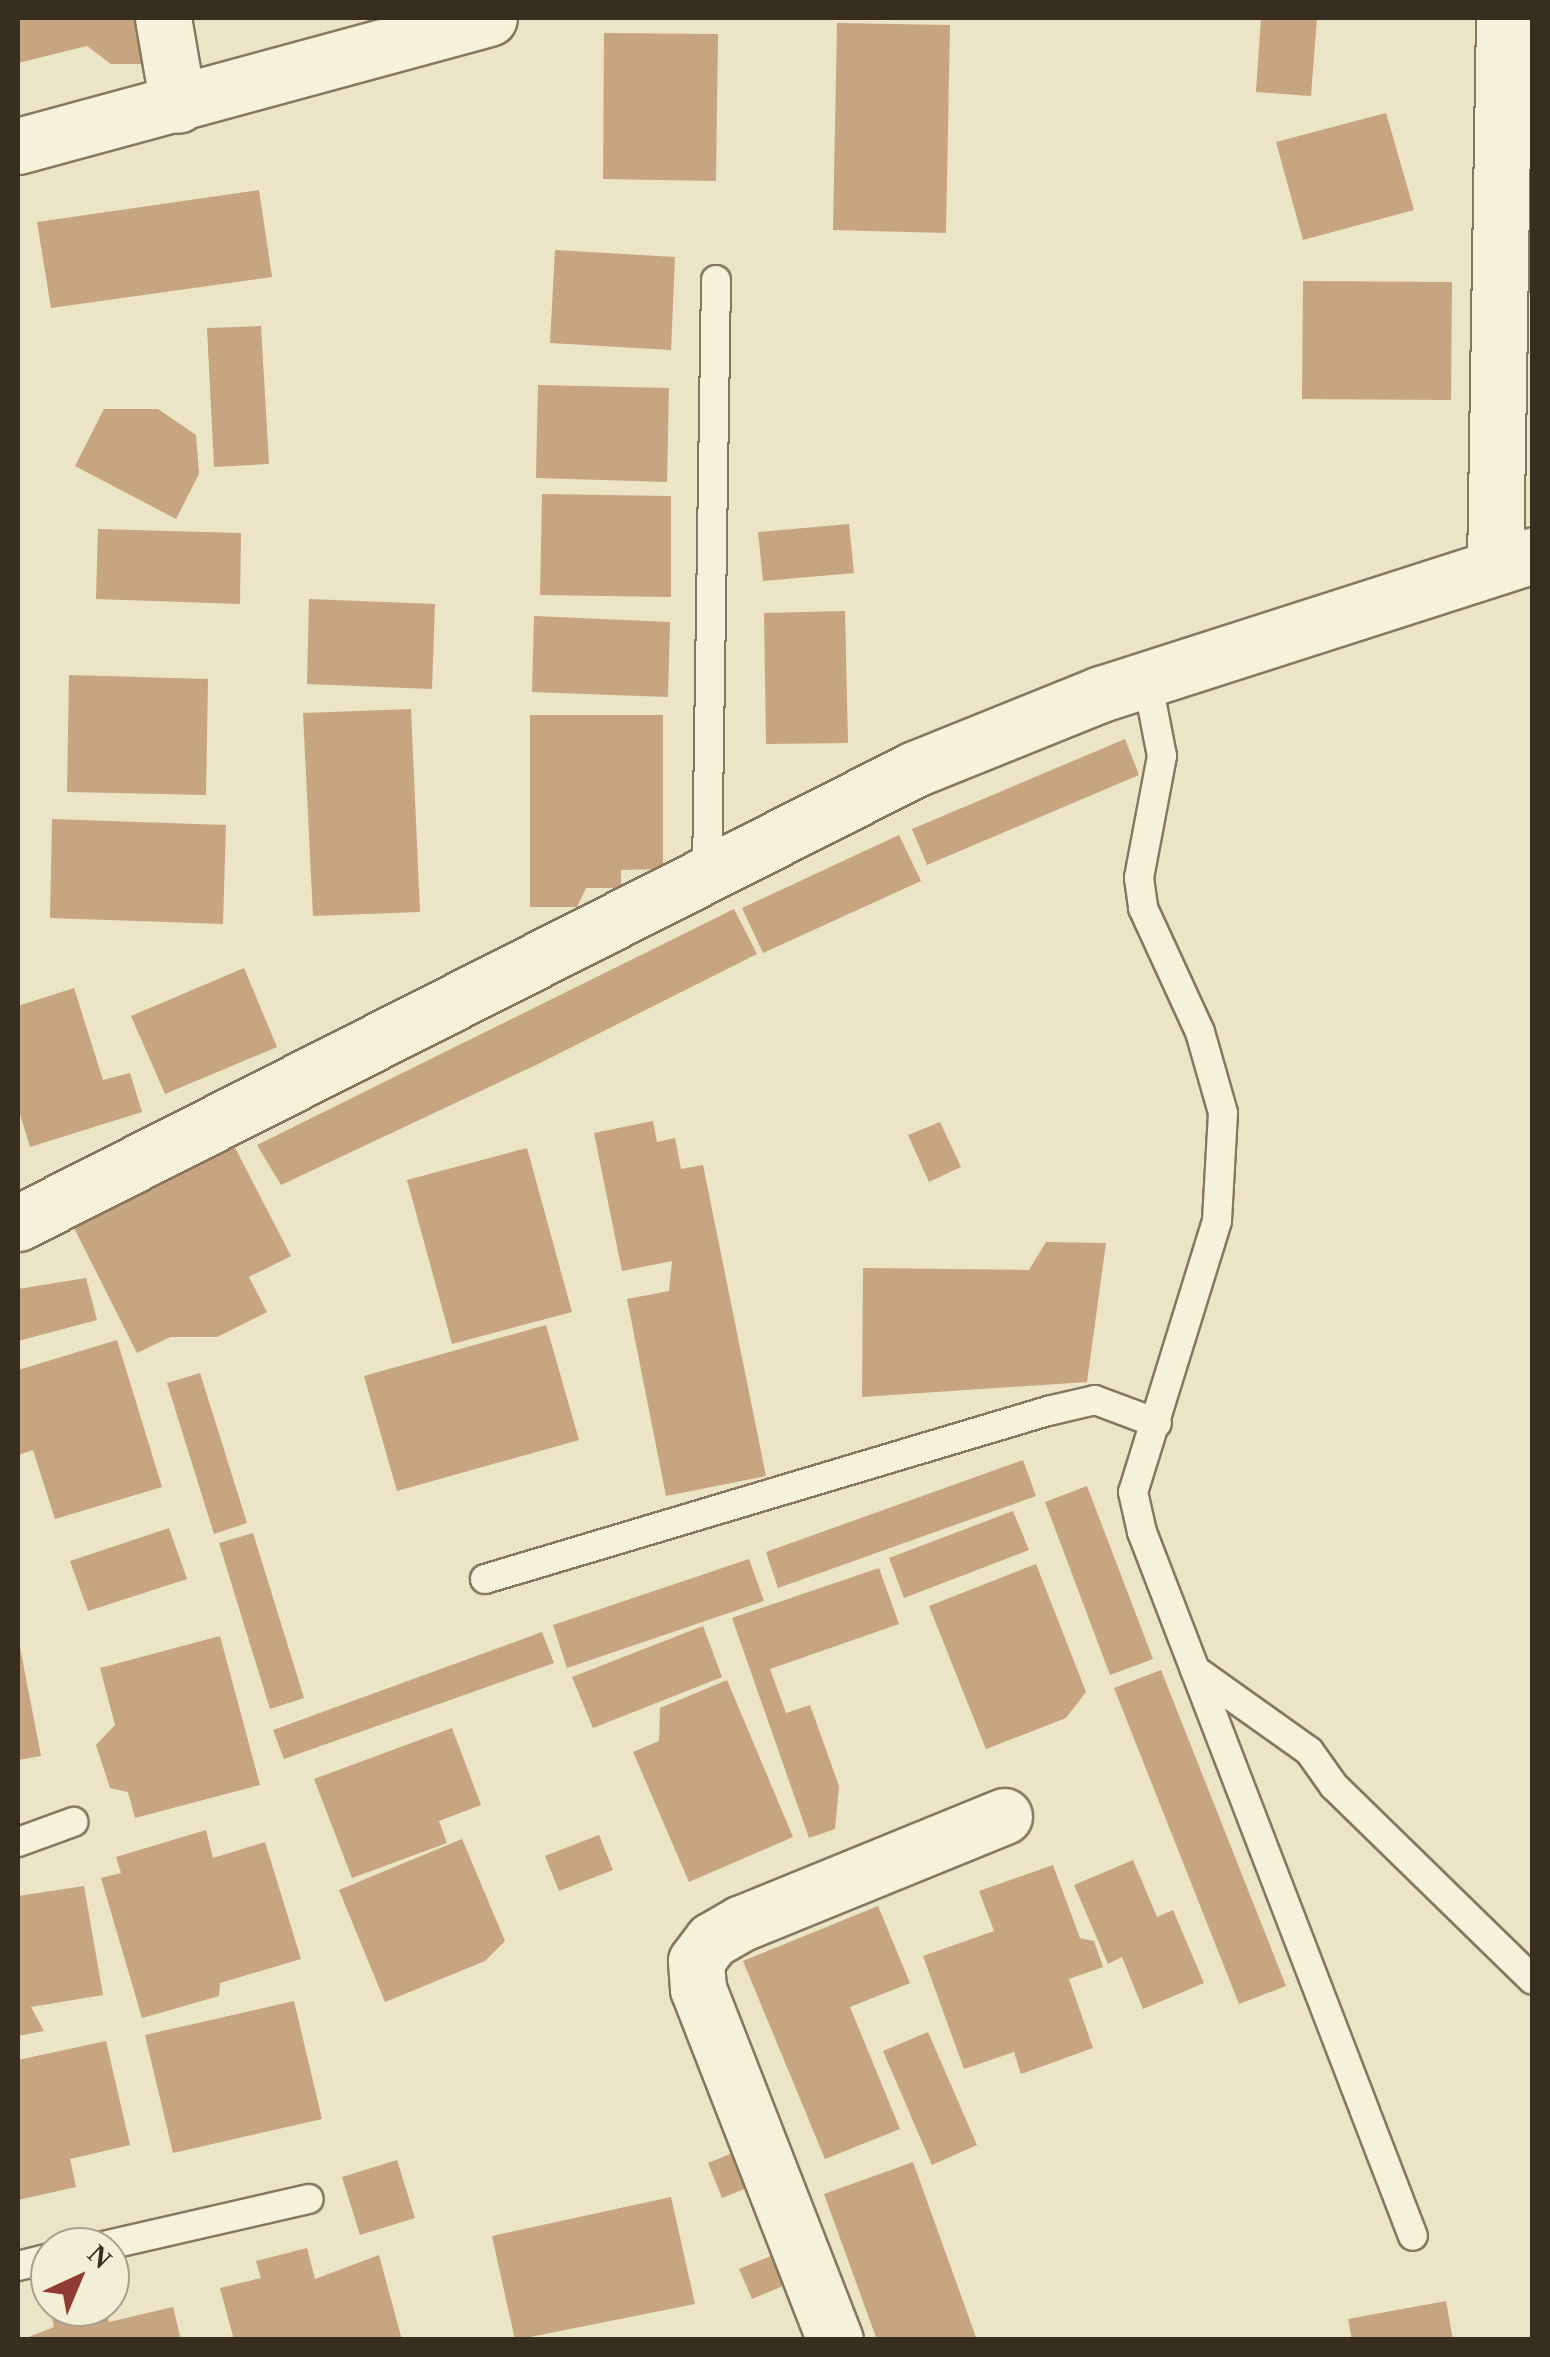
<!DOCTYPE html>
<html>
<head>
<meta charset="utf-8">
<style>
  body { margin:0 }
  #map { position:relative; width:1550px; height:2357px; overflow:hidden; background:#ebe4c7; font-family:Georgia,serif }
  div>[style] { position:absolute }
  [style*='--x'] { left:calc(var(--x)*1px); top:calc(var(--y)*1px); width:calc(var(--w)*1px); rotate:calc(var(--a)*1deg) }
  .building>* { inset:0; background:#c6a580 }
  .roads { filter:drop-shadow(2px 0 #86775e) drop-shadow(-2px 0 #86775e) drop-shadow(0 2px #86775e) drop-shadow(0 -2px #86775e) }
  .lane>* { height:28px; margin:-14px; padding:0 14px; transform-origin:14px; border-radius:14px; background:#f6f1da }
  .street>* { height:55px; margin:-27.5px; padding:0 27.5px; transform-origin:27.5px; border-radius:27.5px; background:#f6f1da }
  span { translate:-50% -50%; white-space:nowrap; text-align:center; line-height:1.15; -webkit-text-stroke:8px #f3eed6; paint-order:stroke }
  .frame { position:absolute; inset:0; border:20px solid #372e20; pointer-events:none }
  .north { position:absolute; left:30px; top:2227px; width:100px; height:100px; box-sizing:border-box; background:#f3eed6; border:2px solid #a8a18d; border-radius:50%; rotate:44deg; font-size:28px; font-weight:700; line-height:40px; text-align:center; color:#372e20 }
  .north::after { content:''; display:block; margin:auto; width:35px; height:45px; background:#903b32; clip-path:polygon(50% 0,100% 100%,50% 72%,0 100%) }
</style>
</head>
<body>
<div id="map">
  <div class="building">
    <i style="clip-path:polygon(18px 18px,139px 18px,151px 64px,111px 64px,87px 46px,18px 63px)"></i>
    <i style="clip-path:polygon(1261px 18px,1317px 18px,1311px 96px,1256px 92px)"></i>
    <i style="clip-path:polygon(837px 23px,950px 25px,946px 233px,833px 230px)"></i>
    <i style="clip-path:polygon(604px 33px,718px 34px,716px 181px,603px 179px)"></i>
    <i style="clip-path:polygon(1386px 113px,1414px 210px,1303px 240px,1276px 142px)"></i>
    <i style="clip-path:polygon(259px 190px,272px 277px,51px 308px,37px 222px)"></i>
    <i style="clip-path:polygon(555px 250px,675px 257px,671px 350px,550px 343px)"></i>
    <i style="clip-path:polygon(1303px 281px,1452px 282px,1451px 400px,1302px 399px)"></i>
    <i style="clip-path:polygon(261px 326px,269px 464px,214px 467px,207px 328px)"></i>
    <i style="clip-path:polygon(538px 385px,669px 388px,667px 482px,536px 478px)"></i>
    <i style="clip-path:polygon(104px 409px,158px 409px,196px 435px,199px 474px,176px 519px,75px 466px)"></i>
    <i style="clip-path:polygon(542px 494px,671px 496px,671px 597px,540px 595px)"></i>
    <i style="clip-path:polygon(849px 524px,854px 573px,763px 581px,758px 532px)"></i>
    <i style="clip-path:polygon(98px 529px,241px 533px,240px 604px,96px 599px)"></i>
    <i style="clip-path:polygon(309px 599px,435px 604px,432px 689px,307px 684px)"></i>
    <i style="clip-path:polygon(845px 611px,848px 743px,766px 744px,764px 613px)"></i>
    <i style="clip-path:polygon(534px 616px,670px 622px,668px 697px,532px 692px)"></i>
    <i style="clip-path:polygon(69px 675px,208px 679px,206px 795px,67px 792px)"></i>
    <i style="clip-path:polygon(411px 709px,420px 912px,313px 916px,303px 713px)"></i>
    <i style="clip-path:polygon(530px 715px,663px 715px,663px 869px,621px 870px,621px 888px,586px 888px,577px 907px,530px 907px)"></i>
    <i style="clip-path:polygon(1125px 739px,1139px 775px,927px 865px,912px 829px)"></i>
    <i style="clip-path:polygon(52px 819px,226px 825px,223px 924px,50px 918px)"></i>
    <i style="clip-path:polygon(899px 835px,921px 881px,763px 953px,742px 908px)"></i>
    <i style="clip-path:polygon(734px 909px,757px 954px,538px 1064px,281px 1185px,257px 1145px)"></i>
    <i style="clip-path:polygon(244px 968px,277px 1047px,165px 1094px,131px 1016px)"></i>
    <i style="clip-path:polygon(74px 988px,103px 1080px,130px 1073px,142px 1112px,30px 1147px,18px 1108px,18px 1006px)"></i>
    <i style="clip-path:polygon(653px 1121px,657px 1142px,675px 1138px,681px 1169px,703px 1165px,766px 1476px,666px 1496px,627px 1299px,669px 1291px,672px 1261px,622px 1271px,594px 1133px)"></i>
    <i style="clip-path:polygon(940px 1122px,961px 1167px,929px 1182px,908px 1135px)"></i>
    <i style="clip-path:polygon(231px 1140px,291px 1256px,249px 1277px,267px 1312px,217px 1337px,170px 1337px,137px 1353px,70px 1220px)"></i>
    <i style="clip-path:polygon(527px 1148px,572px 1312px,452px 1344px,407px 1180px)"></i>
    <i style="clip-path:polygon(1046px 1242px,1106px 1243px,1087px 1382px,862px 1397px,863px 1268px,1029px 1270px)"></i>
    <i style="clip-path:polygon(86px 1278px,97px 1320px,18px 1341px,18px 1289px)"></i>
    <i style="clip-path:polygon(546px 1325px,579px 1440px,397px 1491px,364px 1376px)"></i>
    <i style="clip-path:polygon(117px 1340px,162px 1487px,55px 1519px,33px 1450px,18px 1455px,18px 1370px)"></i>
    <i style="clip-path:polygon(200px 1373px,247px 1523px,214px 1534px,167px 1383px)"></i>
    <i style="clip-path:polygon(1023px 1460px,1036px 1496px,778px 1588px,766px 1552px)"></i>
    <i style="clip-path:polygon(1087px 1486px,1153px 1659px,1110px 1675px,1045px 1502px)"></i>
    <i style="clip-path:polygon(1013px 1511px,1029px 1550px,904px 1598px,889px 1558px)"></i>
    <i style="clip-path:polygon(169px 1528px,187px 1579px,88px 1611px,70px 1561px)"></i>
    <i style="clip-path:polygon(253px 1533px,304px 1698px,270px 1709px,219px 1543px)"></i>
    <i style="clip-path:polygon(749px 1559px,764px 1601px,567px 1668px,553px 1625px)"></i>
    <i style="clip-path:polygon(1036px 1564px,1086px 1692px,1066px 1718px,986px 1749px,929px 1606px)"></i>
    <i style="clip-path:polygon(879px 1568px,899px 1624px,770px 1669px,786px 1713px,810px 1705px,839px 1786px,835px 1829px,809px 1838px,732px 1618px)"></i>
    <i style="clip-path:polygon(703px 1626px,722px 1677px,593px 1728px,572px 1677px)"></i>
    <i style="clip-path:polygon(542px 1632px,554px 1663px,284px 1759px,273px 1730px)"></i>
    <i style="clip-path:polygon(220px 1636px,260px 1785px,135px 1818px,128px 1792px,110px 1788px,96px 1745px,115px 1725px,100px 1668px)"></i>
    <i style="clip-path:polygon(19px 1642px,41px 1756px,18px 1760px,18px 1643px)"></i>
    <i style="clip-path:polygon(1161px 1670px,1286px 1986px,1239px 2004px,1114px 1688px)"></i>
    <i style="clip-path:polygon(727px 1680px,793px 1837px,689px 1882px,633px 1752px,659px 1741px,660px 1708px)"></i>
    <i style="clip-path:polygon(452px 1728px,481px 1805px,439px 1821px,447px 1843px,352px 1878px,314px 1779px)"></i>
    <i style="clip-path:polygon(206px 1830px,213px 1858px,265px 1842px,301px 1959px,220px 1983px,219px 1996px,142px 2018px,101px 1878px,121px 1873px,116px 1857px)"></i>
    <i style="clip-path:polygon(599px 1835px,613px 1870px,559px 1891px,545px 1856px)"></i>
    <i style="clip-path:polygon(462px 1839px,505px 1941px,485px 1961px,385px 2002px,339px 1890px)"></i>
    <i style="clip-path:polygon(1133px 1860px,1157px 1917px,1173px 1910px,1204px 1983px,1143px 2009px,1122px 1957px,1108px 1964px,1074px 1885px)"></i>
    <i style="clip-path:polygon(1053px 1865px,1080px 1938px,1094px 1941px,1103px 1967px,1069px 1979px,1093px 2048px,1021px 2074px,1014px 2052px,964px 2069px,923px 1956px,994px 1931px,979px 1891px)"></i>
    <i style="clip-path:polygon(84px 1886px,103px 1995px,31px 2007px,44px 2031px,18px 2036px,18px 1896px)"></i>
    <i style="clip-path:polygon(878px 1906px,910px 1983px,850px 2007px,900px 2129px,825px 2159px,743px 1961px)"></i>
    <i style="clip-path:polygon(294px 2001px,322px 2119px,173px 2153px,145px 2035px)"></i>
    <i style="clip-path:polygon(928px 2032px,977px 2145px,932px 2165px,883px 2051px)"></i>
    <i style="clip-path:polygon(106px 2041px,130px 2145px,70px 2159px,76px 2187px,18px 2200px,18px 2060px)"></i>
    <i style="clip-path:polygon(740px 2150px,754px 2185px,722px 2198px,708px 2163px)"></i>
    <i style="clip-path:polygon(397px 2160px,415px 2218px,360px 2235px,342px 2177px)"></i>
    <i style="clip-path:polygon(913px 2162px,977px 2340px,877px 2340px,824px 2194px)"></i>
    <i style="clip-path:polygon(671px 2197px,695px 2304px,515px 2340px,492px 2236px)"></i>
    <i style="clip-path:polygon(307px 2248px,315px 2279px,379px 2255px,402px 2340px,234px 2340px,220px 2288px,261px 2278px,256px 2261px)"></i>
    <i style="clip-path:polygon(771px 2256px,783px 2286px,752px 2299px,739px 2269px)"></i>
    <i style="clip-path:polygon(1446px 2301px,1453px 2340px,1352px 2340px,1348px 2319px)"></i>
    <i style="clip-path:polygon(105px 2307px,109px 2322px,173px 2307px,181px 2340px,21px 2340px,54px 2327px,50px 2308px)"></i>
  </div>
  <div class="roads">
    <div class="lane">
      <i style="--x:1147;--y:679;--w:78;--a:79"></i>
      <i style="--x:1162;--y:756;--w:124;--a:100.7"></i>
      <i style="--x:1139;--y:878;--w:30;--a:82"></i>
      <i style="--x:1143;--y:908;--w:136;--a:65.3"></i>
      <i style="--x:1200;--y:1032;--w:84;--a:74.1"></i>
      <i style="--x:1223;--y:1113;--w:108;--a:93.2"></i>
      <i style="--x:1217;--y:1221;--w:284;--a:107.2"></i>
      <i style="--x:1133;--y:1492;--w:41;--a:77.3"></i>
      <i style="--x:1142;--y:1532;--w:754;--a:68.95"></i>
      <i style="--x:707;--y:872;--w:592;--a:-89.13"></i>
      <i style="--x:485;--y:1579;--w:588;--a:-16.62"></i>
      <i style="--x:1048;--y:1411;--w:48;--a:-13.2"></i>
      <i style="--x:1095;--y:1400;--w:66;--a:20.4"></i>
      <i style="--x:1195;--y:1670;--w:140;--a:35.4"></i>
      <i style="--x:1309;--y:1751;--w:43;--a:54.5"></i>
      <i style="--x:1334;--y:1786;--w:277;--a:44.3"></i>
      <i style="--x:18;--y:1842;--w:59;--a:-20"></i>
      <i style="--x:99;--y:2247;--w:215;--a:-12.9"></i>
      <i style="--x:18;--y:2266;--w:33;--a:-14"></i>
    </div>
    <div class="street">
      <i style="--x:163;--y:18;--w:88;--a:80.2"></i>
      <i style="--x:18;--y:146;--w:488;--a:-15.2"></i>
      <i style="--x:1495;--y:566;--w:548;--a:-89.06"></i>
      <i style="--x:18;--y:1223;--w:1005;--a:-26.85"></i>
      <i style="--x:915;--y:769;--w:201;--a:-22"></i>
      <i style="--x:1101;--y:694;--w:453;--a:-17.8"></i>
      <i style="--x:835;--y:2340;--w:377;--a:-111.3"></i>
      <i style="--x:698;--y:1989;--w:28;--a:-94"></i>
      <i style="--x:696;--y:1961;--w:26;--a:-53"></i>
      <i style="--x:712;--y:1940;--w:34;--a:-30"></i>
      <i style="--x:742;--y:1923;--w:283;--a:-22.2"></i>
    </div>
  </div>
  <div class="frame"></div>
  <div class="north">N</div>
</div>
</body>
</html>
